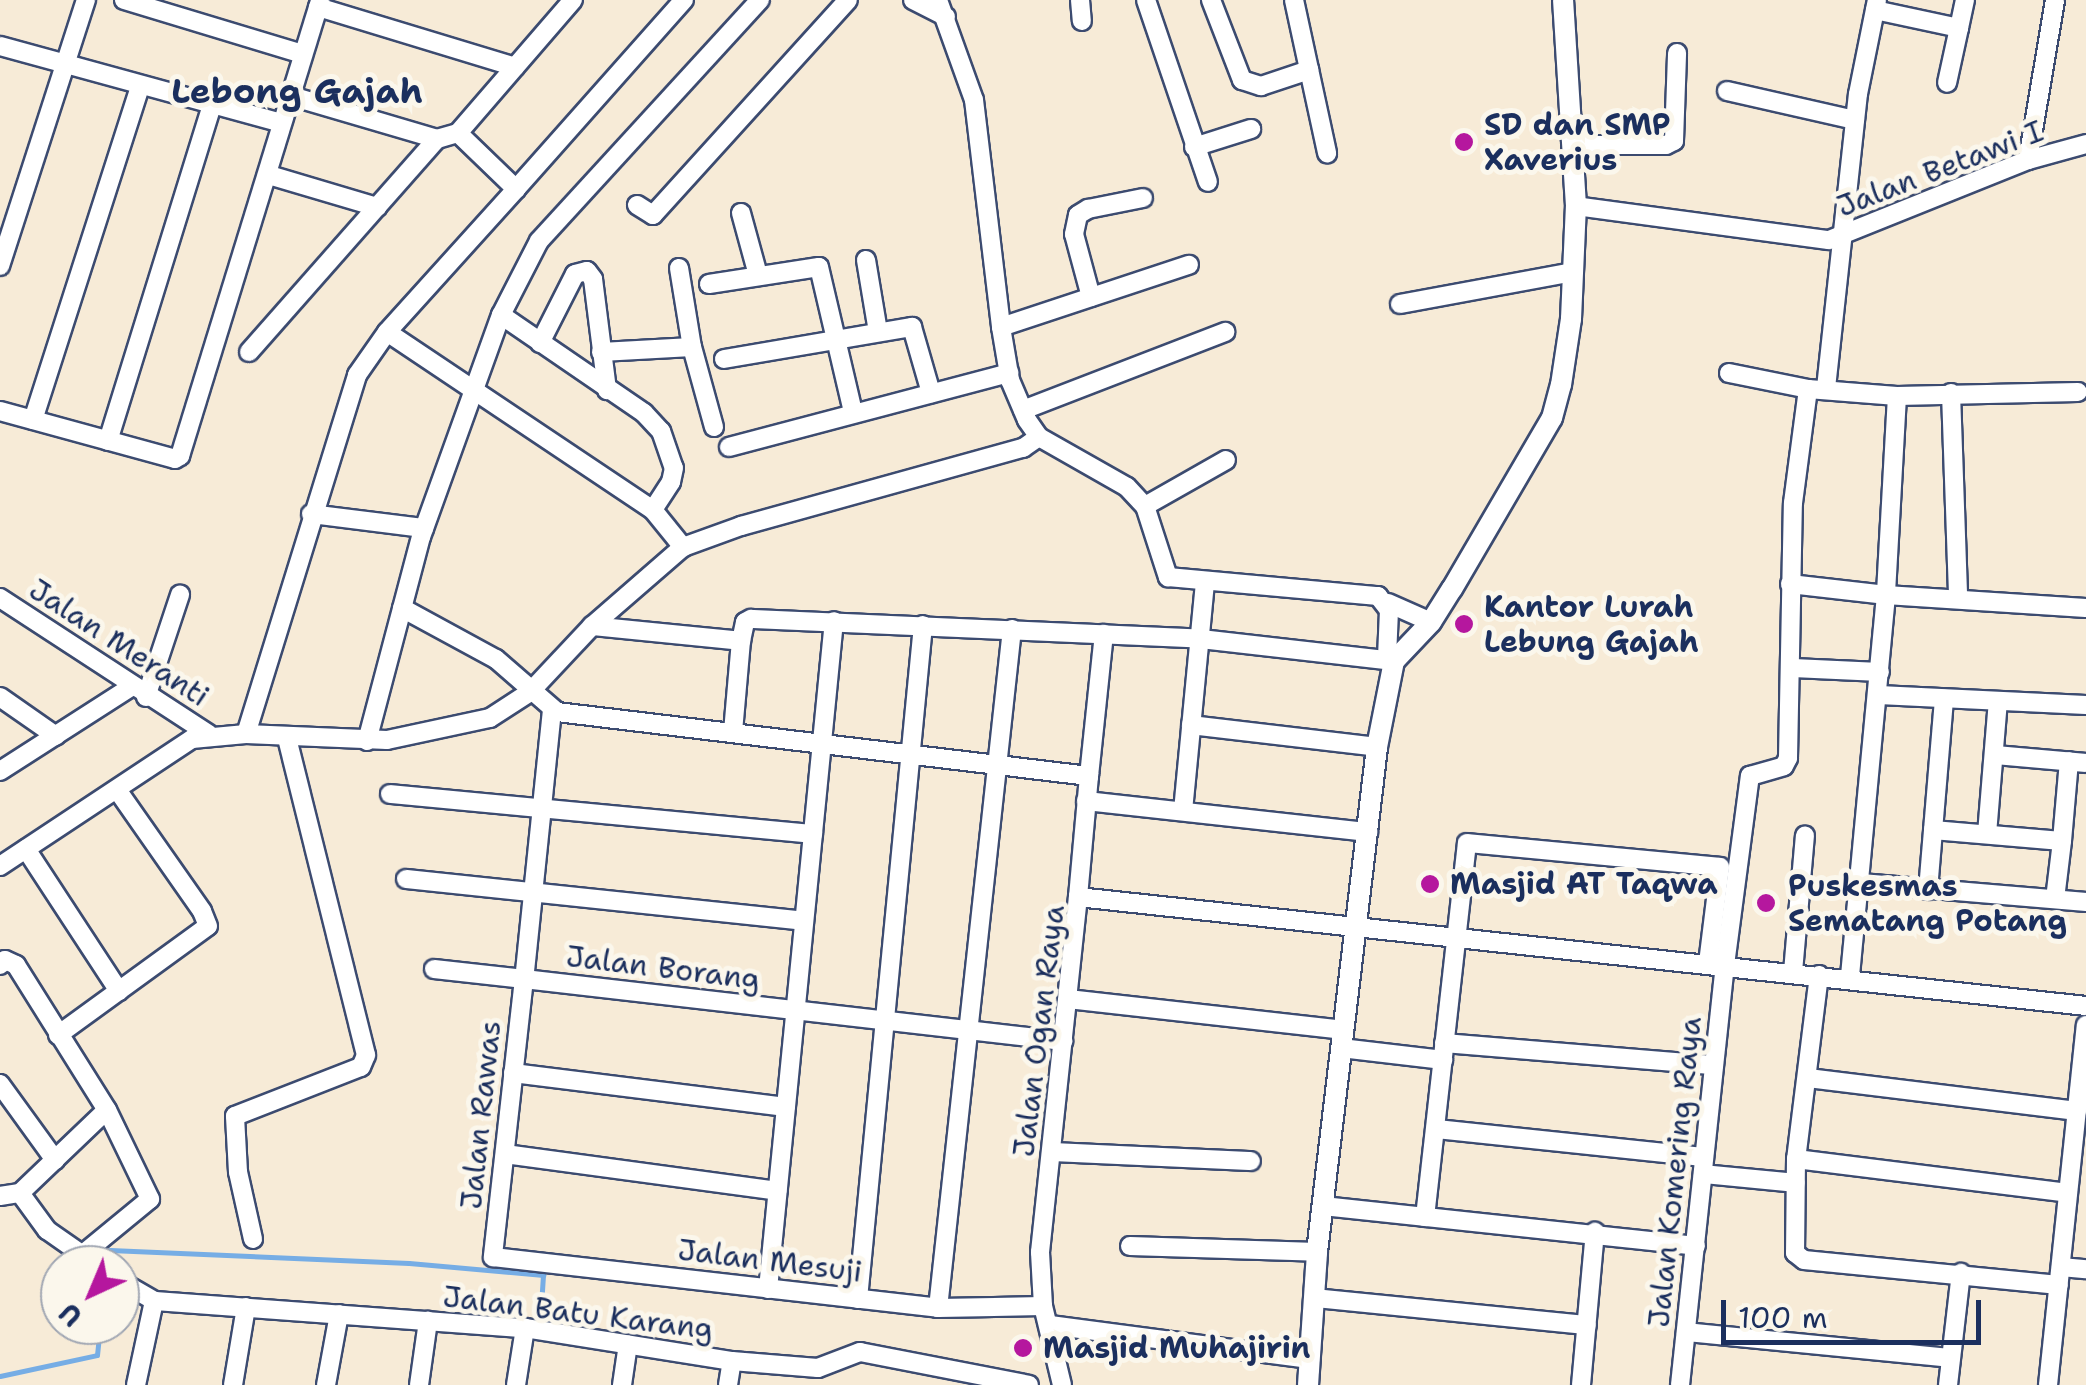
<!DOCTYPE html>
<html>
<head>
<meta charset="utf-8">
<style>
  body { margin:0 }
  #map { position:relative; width:2086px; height:1385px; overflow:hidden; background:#f7ebd7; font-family:"Shantell Sans",sans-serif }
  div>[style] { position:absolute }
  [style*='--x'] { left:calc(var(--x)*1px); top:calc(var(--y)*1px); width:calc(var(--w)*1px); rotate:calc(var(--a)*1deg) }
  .stream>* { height:5px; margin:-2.5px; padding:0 2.5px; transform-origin:2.5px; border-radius:2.5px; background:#76ade5 }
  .roads { filter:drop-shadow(2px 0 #3c4b70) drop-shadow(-2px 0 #3c4b70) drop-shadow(0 2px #3c4b70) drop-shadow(0 -2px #3c4b70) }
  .minor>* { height:18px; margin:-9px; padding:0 9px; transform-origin:9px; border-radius:9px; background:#fff }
  .tertiary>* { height:20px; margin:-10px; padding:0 10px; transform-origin:10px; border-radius:10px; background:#fff }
  .dots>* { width:28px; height:28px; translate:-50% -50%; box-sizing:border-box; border:5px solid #fbf7ec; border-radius:50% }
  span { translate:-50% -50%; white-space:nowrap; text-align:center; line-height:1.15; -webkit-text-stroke:10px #fbf7ec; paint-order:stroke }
  .poi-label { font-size:30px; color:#1b2f5e; font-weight:700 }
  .left { translate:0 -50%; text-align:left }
  .street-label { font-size:30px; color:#1b2f5e }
  .quarter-label { font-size:35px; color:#1b2f5e; font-weight:700 }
  .north { position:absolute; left:40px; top:1245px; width:100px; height:100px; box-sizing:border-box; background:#fbf7ec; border:2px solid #a1a7b3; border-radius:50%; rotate:224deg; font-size:28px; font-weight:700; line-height:40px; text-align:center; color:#1b2f5e }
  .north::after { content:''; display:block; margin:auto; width:35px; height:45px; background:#b5179e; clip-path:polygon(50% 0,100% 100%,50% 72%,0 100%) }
  .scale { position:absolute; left:1721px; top:1300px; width:260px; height:45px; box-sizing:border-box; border:5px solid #1b2f5e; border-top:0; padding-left:12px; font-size:30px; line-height:35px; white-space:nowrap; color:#1b2f5e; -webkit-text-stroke:8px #fbf7ec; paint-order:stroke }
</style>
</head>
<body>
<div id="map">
  <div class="stream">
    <i style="--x:104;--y:1265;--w:16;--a:-68"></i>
    <i style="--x:110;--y:1250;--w:299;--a:2.5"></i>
    <i style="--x:409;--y:1263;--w:135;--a:5.1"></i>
    <i style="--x:543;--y:1275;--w:46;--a:93.7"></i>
    <i style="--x:0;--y:1376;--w:99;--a:-12.2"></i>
    <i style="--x:97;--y:1355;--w:30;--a:-84"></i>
  </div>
  <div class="roads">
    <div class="minor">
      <i style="--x:124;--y:0;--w:187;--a:16.8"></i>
      <i style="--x:913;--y:0;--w:37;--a:27"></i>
      <i style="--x:938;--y:0;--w:106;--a:70.2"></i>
      <i style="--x:974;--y:100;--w:229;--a:83.2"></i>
      <i style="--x:1001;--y:327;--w:54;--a:80.4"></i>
      <i style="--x:1010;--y:380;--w:43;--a:67"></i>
      <i style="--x:1027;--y:420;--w:21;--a:55"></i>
      <i style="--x:1039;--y:437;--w:101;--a:29.6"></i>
      <i style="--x:1127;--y:487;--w:26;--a:47"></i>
      <i style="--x:1145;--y:506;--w:75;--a:72.1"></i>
      <i style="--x:1168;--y:577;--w:211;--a:5.2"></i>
      <i style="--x:1378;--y:596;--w:18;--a:52"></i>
      <i style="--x:1389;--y:610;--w:48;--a:92.4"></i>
      <i style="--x:1080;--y:0;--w:21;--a:85"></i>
      <i style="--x:1146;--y:0;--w:192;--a:71.2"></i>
      <i style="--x:1211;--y:0;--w:86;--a:68.8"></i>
      <i style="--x:1242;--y:80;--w:20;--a:18"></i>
      <i style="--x:1261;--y:86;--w:51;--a:-18.4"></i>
      <i style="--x:1294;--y:0;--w:157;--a:77.8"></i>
      <i style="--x:318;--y:7;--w:206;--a:16.9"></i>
      <i style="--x:1875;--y:10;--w:86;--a:12.1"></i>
      <i style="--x:1959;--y:28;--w:56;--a:102.3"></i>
      <i style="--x:1959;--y:28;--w:29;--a:-78"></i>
      <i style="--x:0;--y:46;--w:292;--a:15.3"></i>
      <i style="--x:1727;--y:91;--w:131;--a:12.8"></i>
      <i style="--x:291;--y:96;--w:152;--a:16.4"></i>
      <i style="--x:437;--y:139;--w:22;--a:-16"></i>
      <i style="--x:458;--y:133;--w:176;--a:-49.2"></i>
      <i style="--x:458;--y:133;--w:81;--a:44"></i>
      <i style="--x:516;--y:189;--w:253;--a:-48.4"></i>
      <i style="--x:1572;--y:145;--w:94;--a:0"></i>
      <i style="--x:1666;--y:145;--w:9;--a:-27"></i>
      <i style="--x:1674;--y:141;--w:88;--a:-88"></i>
      <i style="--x:1194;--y:147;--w:60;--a:-17.5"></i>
      <i style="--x:2028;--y:160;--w:162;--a:-80.4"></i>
      <i style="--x:269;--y:175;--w:113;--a:16.5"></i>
      <i style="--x:637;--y:205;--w:19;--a:32"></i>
      <i style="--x:653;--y:215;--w:290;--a:-47.8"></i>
      <i style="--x:1576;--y:206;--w:255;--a:7.7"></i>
      <i style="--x:1829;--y:240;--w:214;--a:-21.9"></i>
      <i style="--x:2028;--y:160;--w:60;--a:-15.4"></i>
      <i style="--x:741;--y:213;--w:64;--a:74.7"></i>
      <i style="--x:866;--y:260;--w:73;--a:80.5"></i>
      <i style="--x:0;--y:266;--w:280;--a:-72.1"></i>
      <i style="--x:679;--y:268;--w:80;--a:80.7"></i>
      <i style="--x:692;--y:347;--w:83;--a:74.6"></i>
      <i style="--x:709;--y:284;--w:111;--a:-8.8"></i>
      <i style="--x:819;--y:267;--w:149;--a:76.8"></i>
      <i style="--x:1091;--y:297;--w:65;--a:-105.1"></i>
      <i style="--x:1074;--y:234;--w:19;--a:-78"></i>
      <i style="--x:1078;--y:215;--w:12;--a:-31"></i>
      <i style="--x:1088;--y:209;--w:56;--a:-11.3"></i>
      <i style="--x:1400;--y:304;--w:176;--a:-10.5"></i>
      <i style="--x:501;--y:315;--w:173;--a:34.4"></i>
      <i style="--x:644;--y:413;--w:25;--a:47"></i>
      <i style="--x:661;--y:431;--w:39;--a:71"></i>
      <i style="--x:674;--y:468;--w:14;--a:102"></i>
      <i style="--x:671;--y:482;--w:33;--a:123"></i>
      <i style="--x:1001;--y:327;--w:198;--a:-18.3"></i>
      <i style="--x:387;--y:332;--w:320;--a:33.8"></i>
      <i style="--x:653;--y:510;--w:48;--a:51"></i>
      <i style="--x:540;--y:343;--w:77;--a:-63.1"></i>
      <i style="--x:575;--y:274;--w:12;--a:-14"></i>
      <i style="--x:587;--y:271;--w:10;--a:53"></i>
      <i style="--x:593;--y:279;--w:112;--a:82.8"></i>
      <i style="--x:249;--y:352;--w:284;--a:-48.6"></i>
      <i style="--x:601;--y:352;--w:91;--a:-3.1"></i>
      <i style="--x:724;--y:359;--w:191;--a:-9.7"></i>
      <i style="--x:912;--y:327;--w:69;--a:73.9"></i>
      <i style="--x:1729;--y:373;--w:81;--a:11.4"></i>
      <i style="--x:1808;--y:389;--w:89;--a:4.5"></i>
      <i style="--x:1897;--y:396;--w:181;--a:-1.3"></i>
      <i style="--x:1826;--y:388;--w:296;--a:-83.8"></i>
      <i style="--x:1858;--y:94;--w:96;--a:-78.6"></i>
      <i style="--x:1951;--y:393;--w:205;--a:88"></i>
      <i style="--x:1897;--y:396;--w:199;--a:93.2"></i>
      <i style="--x:1886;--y:595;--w:200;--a:3.7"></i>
      <i style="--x:1023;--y:410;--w:217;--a:-21.1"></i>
      <i style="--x:0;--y:411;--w:181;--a:15.3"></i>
      <i style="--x:175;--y:459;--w:6;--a:-31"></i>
      <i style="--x:180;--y:456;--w:477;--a:-72.9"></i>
      <i style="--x:33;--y:420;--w:351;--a:-72.2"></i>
      <i style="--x:108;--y:441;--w:352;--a:-72.8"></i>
      <i style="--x:729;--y:447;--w:290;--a:-14.8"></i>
      <i style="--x:1145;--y:506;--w:93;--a:-29.6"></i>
      <i style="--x:311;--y:514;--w:114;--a:7.1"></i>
      <i style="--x:1790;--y:584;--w:97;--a:6.5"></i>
      <i style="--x:1886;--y:595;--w:386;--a:95.4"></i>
      <i style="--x:0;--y:598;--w:249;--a:33.1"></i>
      <i style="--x:1388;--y:603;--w:47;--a:23.8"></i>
      <i style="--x:402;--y:608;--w:107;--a:28.5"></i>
      <i style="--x:496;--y:659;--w:81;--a:41"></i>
      <i style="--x:557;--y:712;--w:536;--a:6.86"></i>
      <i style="--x:1089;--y:776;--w:121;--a:95.2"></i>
      <i style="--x:592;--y:626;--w:150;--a:5.7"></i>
      <i style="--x:1793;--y:668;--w:87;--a:2.6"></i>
      <i style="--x:1879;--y:695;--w:207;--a:2.8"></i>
      <i style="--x:0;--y:697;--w:68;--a:34.9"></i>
      <i style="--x:146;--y:697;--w:108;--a:-71.6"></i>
      <i style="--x:552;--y:710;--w:270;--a:95.9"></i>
      <i style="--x:524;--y:979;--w:543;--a:6.56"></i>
      <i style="--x:1191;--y:725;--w:187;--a:6.7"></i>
      <i style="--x:733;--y:732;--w:91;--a:-85"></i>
      <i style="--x:741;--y:641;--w:19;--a:-78"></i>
      <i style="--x:745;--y:622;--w:7;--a:-27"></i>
      <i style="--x:751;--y:619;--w:450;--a:2.5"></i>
      <i style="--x:1201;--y:639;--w:194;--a:6.5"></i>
      <i style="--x:246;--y:734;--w:376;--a:-72.8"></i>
      <i style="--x:357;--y:375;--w:52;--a:-55.1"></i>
      <i style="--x:387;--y:332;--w:193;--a:-47.9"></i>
      <i style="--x:367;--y:741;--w:211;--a:-75.2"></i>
      <i style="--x:421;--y:537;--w:236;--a:-70.2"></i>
      <i style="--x:501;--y:315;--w:83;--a:-62.8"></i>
      <i style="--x:539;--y:241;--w:327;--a:-47.5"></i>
      <i style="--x:1996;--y:755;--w:90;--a:5.1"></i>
      <i style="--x:0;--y:771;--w:156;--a:-32.7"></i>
      <i style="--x:1089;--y:776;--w:143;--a:-84"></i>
      <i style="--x:390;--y:794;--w:425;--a:5.4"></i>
      <i style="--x:1086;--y:801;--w:284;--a:6.3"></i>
      <i style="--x:1183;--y:811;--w:231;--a:-84.5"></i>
      <i style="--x:1933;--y:830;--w:129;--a:4.9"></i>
      <i style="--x:2062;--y:841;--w:80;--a:-85"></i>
      <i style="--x:1987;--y:834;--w:133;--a:-85.3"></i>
      <i style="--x:26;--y:849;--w:170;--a:56.8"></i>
      <i style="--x:0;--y:866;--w:230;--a:-33.5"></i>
      <i style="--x:192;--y:739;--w:54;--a:-5.3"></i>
      <i style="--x:246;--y:734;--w:141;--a:2.4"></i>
      <i style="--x:387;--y:740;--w:105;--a:-12.1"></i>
      <i style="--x:490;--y:718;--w:48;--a:-33"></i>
      <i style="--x:530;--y:692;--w:91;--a:-46.8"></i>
      <i style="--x:592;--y:626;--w:121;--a:-41"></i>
      <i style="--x:683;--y:547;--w:62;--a:-19.9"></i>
      <i style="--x:741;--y:526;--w:293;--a:-15.5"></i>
      <i style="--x:1023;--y:448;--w:19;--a:-35"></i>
      <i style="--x:406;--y:879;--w:400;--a:6"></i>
      <i style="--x:1861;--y:883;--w:226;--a:4.8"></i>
      <i style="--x:1928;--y:890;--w:192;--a:-85.2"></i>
      <i style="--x:2055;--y:899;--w:58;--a:-83.1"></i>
      <i style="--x:0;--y:965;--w:7;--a:-45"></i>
      <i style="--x:5;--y:960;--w:12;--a:24"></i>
      <i style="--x:16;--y:965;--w:171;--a:57.9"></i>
      <i style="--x:107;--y:1110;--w:99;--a:64.2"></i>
      <i style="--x:150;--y:1199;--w:87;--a:140.6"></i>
      <i style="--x:434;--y:969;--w:91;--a:6.3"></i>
      <i style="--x:524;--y:979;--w:280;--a:96.4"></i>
      <i style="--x:493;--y:1257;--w:448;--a:6.5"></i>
      <i style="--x:938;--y:1308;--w:105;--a:-1.1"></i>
      <i style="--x:1793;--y:972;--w:137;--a:-85"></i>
      <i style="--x:1819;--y:975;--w:185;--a:97.1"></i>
      <i style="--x:1796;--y:1159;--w:94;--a:90.6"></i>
      <i style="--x:1795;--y:1253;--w:11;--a:38"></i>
      <i style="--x:1804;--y:1260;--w:256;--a:5.6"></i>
      <i style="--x:1068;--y:999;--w:278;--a:6.4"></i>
      <i style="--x:58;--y:1035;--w:185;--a:-36"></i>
      <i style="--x:208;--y:926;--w:16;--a:-112"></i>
      <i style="--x:202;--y:911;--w:146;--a:-125"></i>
      <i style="--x:1444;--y:1043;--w:271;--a:4.7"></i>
      <i style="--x:1341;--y:1048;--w:103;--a:6.7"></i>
      <i style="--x:513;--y:1073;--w:275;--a:7.1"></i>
      <i style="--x:1808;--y:1078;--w:271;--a:7"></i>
      <i style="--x:0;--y:1084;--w:94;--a:54.1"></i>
      <i style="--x:1436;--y:1129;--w:269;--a:6"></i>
      <i style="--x:1051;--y:1152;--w:200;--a:2.6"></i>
      <i style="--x:505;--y:1154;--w:275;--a:7.7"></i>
      <i style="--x:1796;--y:1159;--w:274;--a:7.1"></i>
      <i style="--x:1703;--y:1174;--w:93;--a:5.5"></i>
      <i style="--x:20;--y:1193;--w:120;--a:-43.7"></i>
      <i style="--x:0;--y:1196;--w:20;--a:-9"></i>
      <i style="--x:20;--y:1193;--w:46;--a:53.9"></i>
      <i style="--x:47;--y:1230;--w:61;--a:35"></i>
      <i style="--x:1323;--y:1206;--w:375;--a:6.1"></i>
      <i style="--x:1425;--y:1217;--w:376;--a:-83.6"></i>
      <i style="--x:1467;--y:843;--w:254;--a:5.4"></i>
      <i style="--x:1720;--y:867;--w:97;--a:97.1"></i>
      <i style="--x:253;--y:1239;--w:69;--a:-102.6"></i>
      <i style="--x:238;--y:1172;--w:56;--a:-93.1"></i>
      <i style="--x:235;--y:1116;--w:135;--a:-21.3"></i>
      <i style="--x:361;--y:1067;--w:13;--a:-67"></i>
      <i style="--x:366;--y:1055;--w:328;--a:-104"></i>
      <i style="--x:1130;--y:1246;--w:187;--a:1.8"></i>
      <i style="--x:2061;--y:1267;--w:25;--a:5"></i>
      <i style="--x:120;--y:1281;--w:39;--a:30"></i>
      <i style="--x:154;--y:1301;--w:372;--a:4.2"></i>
      <i style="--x:525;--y:1328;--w:210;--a:9.1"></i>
      <i style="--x:732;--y:1361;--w:86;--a:4.7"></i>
      <i style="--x:818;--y:1368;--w:45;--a:-20.9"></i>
      <i style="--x:860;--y:1352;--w:172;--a:11"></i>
      <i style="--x:768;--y:1289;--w:671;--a:-84.36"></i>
      <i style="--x:1315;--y:1298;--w:273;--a:5.7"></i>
      <i style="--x:858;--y:1299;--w:677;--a:-84.49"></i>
      <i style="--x:938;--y:1308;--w:683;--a:-83.78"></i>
      <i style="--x:1050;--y:1325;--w:262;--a:7.5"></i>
      <i style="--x:1686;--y:1332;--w:266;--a:5.6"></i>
      <i style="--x:136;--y:1385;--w:86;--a:-77.9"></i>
      <i style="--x:233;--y:1385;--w:79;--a:-80.5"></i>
      <i style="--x:326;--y:1385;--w:72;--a:-79.6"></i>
      <i style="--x:419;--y:1385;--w:65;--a:-82"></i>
      <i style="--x:516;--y:1385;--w:58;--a:-81"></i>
      <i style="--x:622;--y:1385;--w:41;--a:-81.7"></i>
      <i style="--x:728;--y:1385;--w:24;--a:-81"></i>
      <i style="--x:1062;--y:1385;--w:81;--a:-103.5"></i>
      <i style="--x:1043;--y:1306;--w:54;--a:-93.2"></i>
      <i style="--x:1040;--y:1252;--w:357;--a:-83.9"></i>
      <i style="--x:1078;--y:897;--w:1014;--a:6.17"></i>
      <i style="--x:1581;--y:1385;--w:154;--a:-84.8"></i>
      <i style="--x:1680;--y:1385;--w:422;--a:-83.9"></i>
      <i style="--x:1725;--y:965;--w:191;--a:-82.5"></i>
      <i style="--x:1750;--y:776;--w:35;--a:-16"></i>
      <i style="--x:1784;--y:766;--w:9;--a:-63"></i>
      <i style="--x:1788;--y:758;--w:255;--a:-88.9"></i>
      <i style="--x:1793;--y:503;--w:115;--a:-82.5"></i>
      <i style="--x:1948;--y:1385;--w:113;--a:-83.4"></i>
      <i style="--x:2048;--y:1385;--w:362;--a:-84"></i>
    </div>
    <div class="tertiary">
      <i style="--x:1308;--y:1385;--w:133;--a:-86.1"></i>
      <i style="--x:1317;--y:1252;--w:509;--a:-83.22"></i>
      <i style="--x:1377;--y:747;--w:88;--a:-78.8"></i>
      <i style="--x:1394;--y:661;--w:54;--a:-46.5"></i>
      <i style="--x:1431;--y:622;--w:39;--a:-58"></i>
      <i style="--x:1452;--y:589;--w:198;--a:-59.7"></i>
      <i style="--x:1552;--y:418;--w:34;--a:-75"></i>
      <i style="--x:1561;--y:385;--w:67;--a:-81.4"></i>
      <i style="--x:1571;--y:319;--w:113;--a:-87.5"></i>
      <i style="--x:1576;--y:206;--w:206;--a:-93.6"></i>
    </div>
  </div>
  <div class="dots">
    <i style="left:1464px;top:142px;background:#b5179e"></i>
    <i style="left:1464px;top:624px;background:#b5179e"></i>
    <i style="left:1430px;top:884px;background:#b5179e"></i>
    <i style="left:1766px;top:903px;background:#b5179e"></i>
    <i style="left:1023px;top:1348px;background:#b5179e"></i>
  </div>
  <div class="poi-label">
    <span class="left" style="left:1484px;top:142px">SD dan SMP<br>Xaverius</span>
    <span class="left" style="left:1484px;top:624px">Kantor Lurah<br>Lebung Gajah</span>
    <span class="left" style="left:1450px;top:884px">Masjid AT Taqwa</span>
    <span class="left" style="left:1788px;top:903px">Puskesmas<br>Sematang Potang</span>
    <span class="left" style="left:1043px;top:1348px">Masjid Muhajirin</span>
  </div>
  <div class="street-label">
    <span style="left:1940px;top:169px;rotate:-21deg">Jalan Betawi I</span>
    <span style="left:119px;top:643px;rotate:33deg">Jalan Meranti</span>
    <span style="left:663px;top:968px;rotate:7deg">Jalan Borang</span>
    <span style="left:1039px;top:1031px;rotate:-83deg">Jalan Ogan Raya</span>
    <span style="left:481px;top:1115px;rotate:-84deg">Jalan Rawas</span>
    <span style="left:1675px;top:1172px;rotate:-84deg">Jalan Komering Raya</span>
    <span style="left:770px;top:1261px;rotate:7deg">Jalan Mesuji</span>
    <span style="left:578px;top:1313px;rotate:7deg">Jalan Batu Karang</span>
  </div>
  <div class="quarter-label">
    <span style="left:297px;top:91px">Lebong Gajah</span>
  </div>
  <div class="north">U</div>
  <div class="scale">100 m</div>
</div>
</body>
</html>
